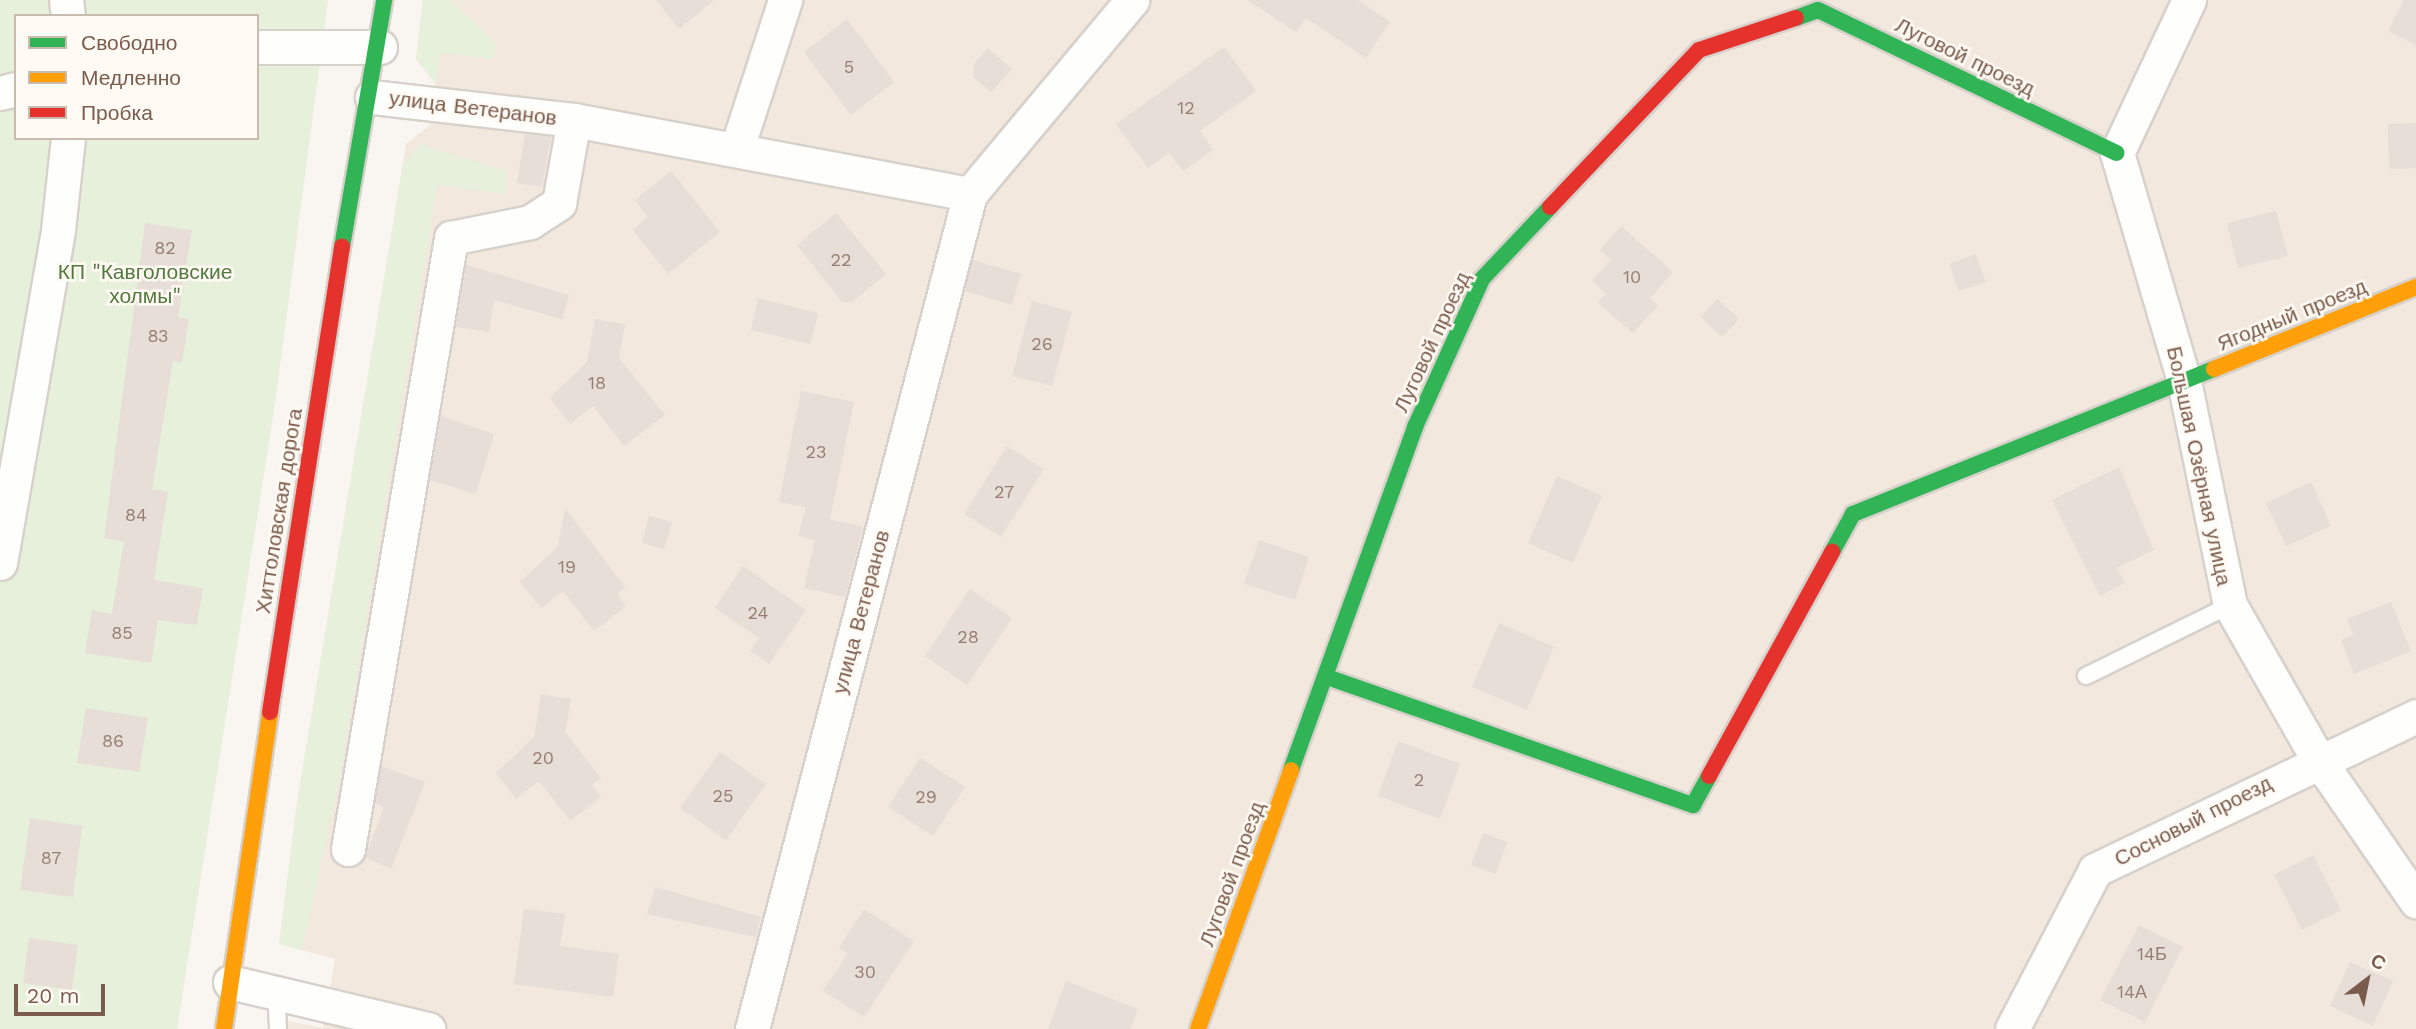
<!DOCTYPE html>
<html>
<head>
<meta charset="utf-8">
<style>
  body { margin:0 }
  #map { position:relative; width:2416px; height:1029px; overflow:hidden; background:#f9f5f0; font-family:"Work Sans",sans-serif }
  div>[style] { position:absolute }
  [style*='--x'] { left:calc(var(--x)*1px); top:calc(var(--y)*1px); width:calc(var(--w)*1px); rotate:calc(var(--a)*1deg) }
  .residential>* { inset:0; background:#f2e8de }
  .green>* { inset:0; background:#e7f0db }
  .building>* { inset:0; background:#e6ded7 }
  .roads { filter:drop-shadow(2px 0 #d7d1cb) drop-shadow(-2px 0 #d7d1cb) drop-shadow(0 2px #d7d1cb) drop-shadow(0 -2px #d7d1cb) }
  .lane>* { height:16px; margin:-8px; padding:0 8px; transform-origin:8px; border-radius:8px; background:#fefefd }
  .street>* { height:33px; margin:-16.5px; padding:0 16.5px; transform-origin:16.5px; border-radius:16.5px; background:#fefefd }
  .fast>* { height:16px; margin:-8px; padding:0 8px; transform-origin:8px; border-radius:8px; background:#30b455 }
  .slow>* { height:16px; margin:-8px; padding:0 8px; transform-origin:8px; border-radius:8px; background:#ff9f0a }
  .jam>* { height:16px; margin:-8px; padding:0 8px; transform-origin:8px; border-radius:8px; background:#e5322d }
  span { translate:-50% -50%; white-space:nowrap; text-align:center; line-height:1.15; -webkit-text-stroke:5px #fffaf3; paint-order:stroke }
  .number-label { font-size:18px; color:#977e72 }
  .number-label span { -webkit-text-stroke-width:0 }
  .street-label { font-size:21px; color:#7a5c4d }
  .park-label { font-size:21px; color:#537a41 }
  .legend { position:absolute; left:14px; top:14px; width:245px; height:126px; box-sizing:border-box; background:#fffaf3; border:2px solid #cabbb1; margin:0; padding:9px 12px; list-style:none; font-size:21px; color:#7a5c4d }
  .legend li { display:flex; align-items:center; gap:14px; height:35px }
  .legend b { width:35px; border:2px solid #cabbb1 }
  .north { position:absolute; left:2332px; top:945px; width:70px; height:70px; -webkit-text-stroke:5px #fffaf3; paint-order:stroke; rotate:32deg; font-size:19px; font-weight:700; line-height:28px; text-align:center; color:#7a5c4d }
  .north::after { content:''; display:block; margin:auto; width:24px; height:32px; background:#7a5c4d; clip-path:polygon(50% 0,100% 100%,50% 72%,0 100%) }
  .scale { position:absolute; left:14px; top:984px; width:91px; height:32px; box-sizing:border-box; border:4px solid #7a5c4d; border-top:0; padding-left:9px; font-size:21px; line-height:24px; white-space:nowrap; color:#7a5c4d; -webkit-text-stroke:5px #fffaf3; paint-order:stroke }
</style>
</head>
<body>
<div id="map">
  <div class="residential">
    <i style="clip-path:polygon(423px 0,2416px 0,2416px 1029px,280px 1029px,288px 1021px,323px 1028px,335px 959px,279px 944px,406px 144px,430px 125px,436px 84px,416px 59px)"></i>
  </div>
  <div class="green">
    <i style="clip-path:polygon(evenodd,0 0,328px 0,275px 404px,177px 1029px,0 1029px,0 0,16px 16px,257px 16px,257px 138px,16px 138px,16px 16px)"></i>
    <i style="clip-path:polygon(423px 0,450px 0,497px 44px,494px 59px,441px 53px,436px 84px,416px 59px)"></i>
    <i style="clip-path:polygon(420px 144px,506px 171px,506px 194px,437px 185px,341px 772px,302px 950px,279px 944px,297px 802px,403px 164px)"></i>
  </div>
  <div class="building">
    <i style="clip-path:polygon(656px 0,714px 0,679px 29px)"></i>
    <i style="clip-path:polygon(1247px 0,1358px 0,1390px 22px,1366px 58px,1306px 18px,1296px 32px)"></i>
    <i style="clip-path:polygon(2404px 0,2416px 0,2416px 45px,2388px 31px)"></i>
    <i style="clip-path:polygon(847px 19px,894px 82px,851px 115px,804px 52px)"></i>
    <i style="clip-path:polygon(1224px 47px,1256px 91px,1200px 131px,1213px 150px,1183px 171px,1169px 153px,1148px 168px,1116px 124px)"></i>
    <i style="clip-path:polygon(988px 48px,1012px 69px,991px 92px,973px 77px,974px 64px)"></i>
    <i style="clip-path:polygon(2416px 123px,2416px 168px,2389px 169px,2388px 124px)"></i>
    <i style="clip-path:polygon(525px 134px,551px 137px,542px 187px,517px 183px)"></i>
    <i style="clip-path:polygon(671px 171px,720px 232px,668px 274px,633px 230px,648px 217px,635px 200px)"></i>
    <i style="clip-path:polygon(2276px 211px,2288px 256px,2238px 268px,2227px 223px)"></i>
    <i style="clip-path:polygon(836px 213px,886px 274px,852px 302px,842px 302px,797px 245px)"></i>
    <i style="clip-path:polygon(145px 223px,192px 230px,178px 317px,189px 319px,182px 363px,173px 361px,152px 489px,168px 492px,154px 580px,203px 588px,197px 625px,158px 620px,151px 663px,85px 653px,92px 610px,112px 614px,124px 542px,104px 538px)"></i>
    <i style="clip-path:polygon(1621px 226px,1673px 272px,1650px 298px,1658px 305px,1633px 333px,1598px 303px,1606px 294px,1592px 281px,1611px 260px,1600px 250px)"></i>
    <i style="clip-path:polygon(1976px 254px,1986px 282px,1959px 291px,1949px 264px)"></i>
    <i style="clip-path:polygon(973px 260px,1021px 274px,1012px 305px,965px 291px)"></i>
    <i style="clip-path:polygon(466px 265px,569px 295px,562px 319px,494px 300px,489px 332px,456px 327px)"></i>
    <i style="clip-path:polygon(758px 298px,818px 313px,810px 344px,751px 330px)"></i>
    <i style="clip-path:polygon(1717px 299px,1739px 319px,1722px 337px,1701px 317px)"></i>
    <i style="clip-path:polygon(1032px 301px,1072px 312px,1052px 386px,1012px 376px)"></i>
    <i style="clip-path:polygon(595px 319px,625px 324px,619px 358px,665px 415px,624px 446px,593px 406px,570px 424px,550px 398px,587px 362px)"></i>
    <i style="clip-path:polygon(801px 391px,854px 402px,830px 519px,863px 527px,845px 597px,804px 588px,815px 540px,798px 536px,806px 507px,779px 502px)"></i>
    <i style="clip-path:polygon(441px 416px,494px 434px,476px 494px,430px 480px)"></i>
    <i style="clip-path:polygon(1007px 446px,1044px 469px,1001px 537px,964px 514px)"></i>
    <i style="clip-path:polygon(2119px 467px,2154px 550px,2117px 568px,2125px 583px,2100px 596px,2052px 500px)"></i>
    <i style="clip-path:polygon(1557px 476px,1602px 496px,1573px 563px,1528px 543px)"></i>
    <i style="clip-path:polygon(2311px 482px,2331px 526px,2286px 546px,2266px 503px)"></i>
    <i style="clip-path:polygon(565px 508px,625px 587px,617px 594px,626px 606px,594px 631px,563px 591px,541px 608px,520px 582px,558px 546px)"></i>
    <i style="clip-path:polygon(649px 516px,672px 522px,664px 549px,642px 543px)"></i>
    <i style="clip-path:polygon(1259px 540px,1309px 557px,1295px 600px,1244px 584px)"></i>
    <i style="clip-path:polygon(743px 566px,806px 610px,769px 664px,750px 651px,759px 638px,715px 608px)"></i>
    <i style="clip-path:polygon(970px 589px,1012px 618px,967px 685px,925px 656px)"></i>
    <i style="clip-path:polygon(2391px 602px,2411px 651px,2354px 674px,2341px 640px,2353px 635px,2347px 619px)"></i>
    <i style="clip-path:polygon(1499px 623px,1554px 647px,1527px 710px,1472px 687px)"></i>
    <i style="clip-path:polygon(541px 694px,571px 699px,565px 732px,601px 778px,592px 785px,601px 797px,570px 821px,539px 781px,516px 799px,496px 773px,534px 737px)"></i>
    <i style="clip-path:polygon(86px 708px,148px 718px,139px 772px,77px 763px)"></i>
    <i style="clip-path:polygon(1398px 741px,1460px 764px,1440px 819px,1378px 796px)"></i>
    <i style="clip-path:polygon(720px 752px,766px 784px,726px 840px,680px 808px)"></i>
    <i style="clip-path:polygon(920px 758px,965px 787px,933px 836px,888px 807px)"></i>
    <i style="clip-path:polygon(381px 766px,425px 782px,391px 869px,365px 857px,384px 807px,375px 803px)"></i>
    <i style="clip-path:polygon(30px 818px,82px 826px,73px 897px,20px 890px)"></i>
    <i style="clip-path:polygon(1483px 833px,1507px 842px,1496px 874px,1471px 865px)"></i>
    <i style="clip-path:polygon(2313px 855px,2341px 910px,2302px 930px,2274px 875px)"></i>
    <i style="clip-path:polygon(655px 887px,761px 917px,756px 937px,647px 914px)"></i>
    <i style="clip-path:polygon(524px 909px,565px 914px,560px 946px,619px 954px,613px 997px,514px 984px)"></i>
    <i style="clip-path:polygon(864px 909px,914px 941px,864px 1017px,823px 991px,848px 953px,839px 948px)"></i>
    <i style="clip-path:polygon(2139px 925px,2183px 947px,2145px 1022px,2100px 1000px)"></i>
    <i style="clip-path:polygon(29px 938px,78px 945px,72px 990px,23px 983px)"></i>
    <i style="clip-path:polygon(2350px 962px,2393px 981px,2373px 1026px,2330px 1006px)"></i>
    <i style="clip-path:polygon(1066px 981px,1138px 1009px,1130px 1029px,1048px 1029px)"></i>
  </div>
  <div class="roads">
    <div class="lane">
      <i style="--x:2086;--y:676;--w:161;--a:-26.2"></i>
      <i style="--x:276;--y:989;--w:40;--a:87.1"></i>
    </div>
    <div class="street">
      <i style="--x:66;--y:0;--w:16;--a:83"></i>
      <i style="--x:2189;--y:0;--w:169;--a:115.2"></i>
      <i style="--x:2117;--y:153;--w:238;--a:73.6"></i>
      <i style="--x:2184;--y:381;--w:229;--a:78.4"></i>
      <i style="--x:2230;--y:605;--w:177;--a:60.3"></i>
      <i style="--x:2318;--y:759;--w:173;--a:55.4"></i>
      <i style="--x:257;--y:47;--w:123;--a:0"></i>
      <i style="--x:0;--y:93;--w:16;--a:-14"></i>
      <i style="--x:372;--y:97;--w:203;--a:6.5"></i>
      <i style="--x:574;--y:120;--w:403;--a:10.6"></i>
      <i style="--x:970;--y:194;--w:253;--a:-50.1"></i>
      <i style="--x:737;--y:148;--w:156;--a:-72"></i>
      <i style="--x:0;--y:563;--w:338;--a:-80.1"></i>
      <i style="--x:58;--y:230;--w:93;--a:-83.8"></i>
      <i style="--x:348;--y:849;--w:620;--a:-80.43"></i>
      <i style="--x:451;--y:238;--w:81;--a:-11.4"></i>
      <i style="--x:530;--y:222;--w:35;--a:-33"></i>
      <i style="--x:559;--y:203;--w:84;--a:-79.8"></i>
      <i style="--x:230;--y:982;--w:204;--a:13.4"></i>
      <i style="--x:752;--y:1029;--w:863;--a:-75.37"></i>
      <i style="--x:2012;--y:1029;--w:179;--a:-62.4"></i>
      <i style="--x:2095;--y:870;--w:356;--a:-25.6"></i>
    </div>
    <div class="fast">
      <i style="--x:1796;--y:18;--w:23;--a:-20"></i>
      <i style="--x:1818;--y:10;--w:331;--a:25.6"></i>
      <i style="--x:342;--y:247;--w:251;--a:-80.3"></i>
      <i style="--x:1832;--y:552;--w:43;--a:-61.1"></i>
      <i style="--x:1853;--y:514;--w:389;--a:-21.9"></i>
      <i style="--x:1327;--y:677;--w:388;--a:19.3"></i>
      <i style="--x:1693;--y:805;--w:33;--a:-61"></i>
      <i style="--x:1291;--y:770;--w:365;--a:-70.1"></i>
      <i style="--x:1415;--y:427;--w:162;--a:-65.6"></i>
      <i style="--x:1482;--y:279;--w:99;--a:-46.6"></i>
    </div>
    <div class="slow">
      <i style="--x:2214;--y:369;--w:218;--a:-22.1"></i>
      <i style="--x:224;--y:1029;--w:320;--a:-81.7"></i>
      <i style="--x:1198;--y:1029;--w:275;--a:-70.2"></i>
    </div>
    <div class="jam">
      <i style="--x:1550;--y:207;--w:216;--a:-46.5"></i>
      <i style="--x:1699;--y:50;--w:102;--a:-18.3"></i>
      <i style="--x:270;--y:712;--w:471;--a:-81.2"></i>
      <i style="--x:1709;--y:776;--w:256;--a:-61.2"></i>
    </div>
  </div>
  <div class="number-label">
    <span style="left:849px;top:67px">5</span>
    <span style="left:1186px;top:108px">12</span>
    <span style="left:165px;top:248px">82</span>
    <span style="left:841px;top:260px">22</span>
    <span style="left:1632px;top:277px">10</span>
    <span style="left:158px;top:336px">83</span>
    <span style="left:1042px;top:344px">26</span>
    <span style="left:597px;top:383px">18</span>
    <span style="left:816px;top:452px">23</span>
    <span style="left:1004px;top:492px">27</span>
    <span style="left:136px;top:515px">84</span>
    <span style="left:567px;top:567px">19</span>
    <span style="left:758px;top:613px">24</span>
    <span style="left:122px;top:633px">85</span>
    <span style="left:968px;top:637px">28</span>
    <span style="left:113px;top:741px">86</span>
    <span style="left:543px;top:758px">20</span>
    <span style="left:1419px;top:780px">2</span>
    <span style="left:723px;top:796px">25</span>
    <span style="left:926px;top:797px">29</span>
    <span style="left:51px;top:858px">87</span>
    <span style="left:2152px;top:954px">14Б</span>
    <span style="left:865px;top:972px">30</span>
    <span style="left:2132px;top:992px">14А</span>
  </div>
  <div class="street-label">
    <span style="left:1965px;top:57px;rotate:26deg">Луговой проезд</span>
    <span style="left:473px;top:108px;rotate:7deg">улица Ветеранов</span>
    <span style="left:2292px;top:315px;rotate:-22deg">Ягодный проезд</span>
    <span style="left:1432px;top:342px;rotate:-65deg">Луговой проезд</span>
    <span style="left:2199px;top:466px;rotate:78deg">Большая Озёрная улица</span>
    <span style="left:279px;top:511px;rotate:-81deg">Хиттоловская дорога</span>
    <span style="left:861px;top:612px;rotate:-75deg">улица Ветеранов</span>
    <span style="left:2193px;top:821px;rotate:-27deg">Сосновый проезд</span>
    <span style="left:1232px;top:874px;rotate:-70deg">Луговой проезд</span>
  </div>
  <div class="park-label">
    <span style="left:145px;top:284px">КП "Кавголовские<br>холмы"</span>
  </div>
  <ul class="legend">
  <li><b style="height:9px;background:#30b455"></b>Свободно</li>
  <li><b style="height:9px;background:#ff9f0a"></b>Медленно</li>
  <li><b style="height:9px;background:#e5322d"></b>Пробка</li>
  </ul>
  <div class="north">С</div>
  <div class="scale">20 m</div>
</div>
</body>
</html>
